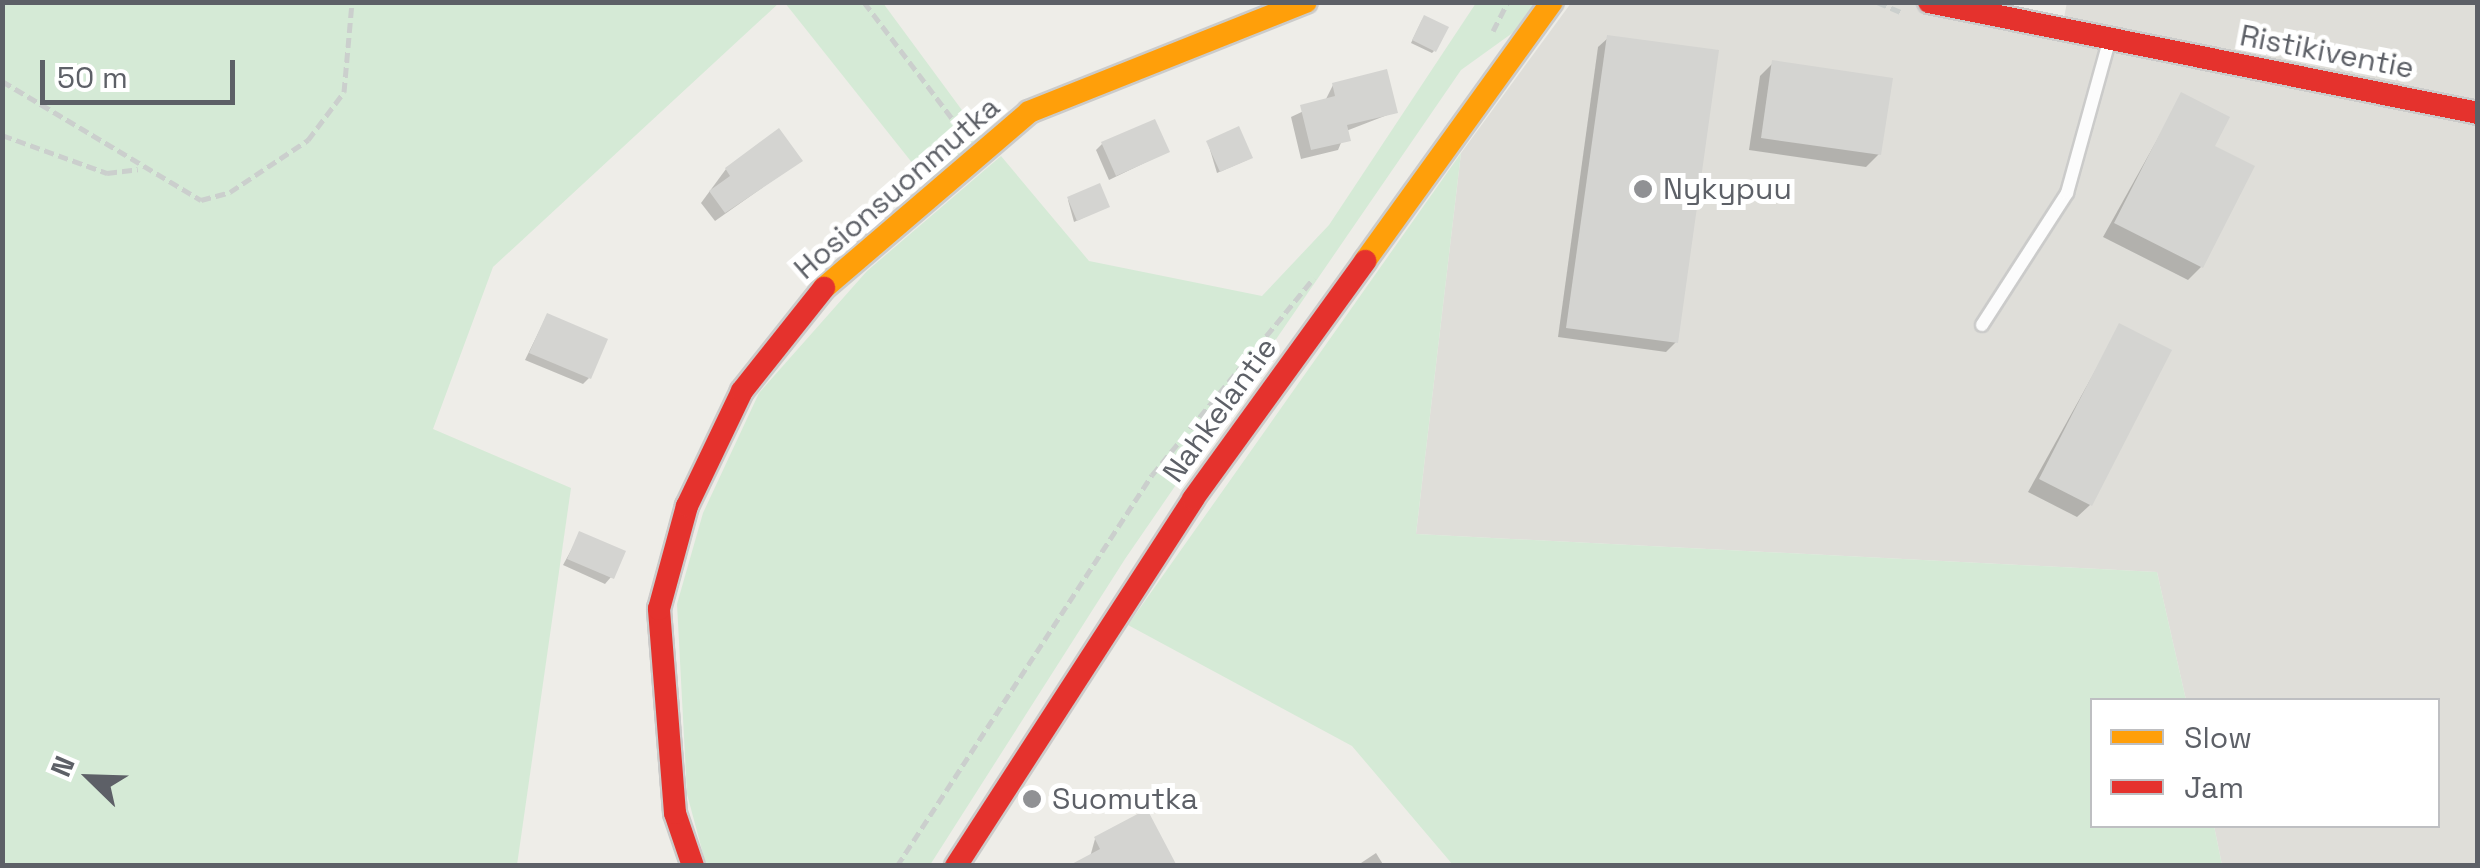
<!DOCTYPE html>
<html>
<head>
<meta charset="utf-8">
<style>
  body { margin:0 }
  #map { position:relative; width:2480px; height:868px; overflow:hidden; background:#eeede8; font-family:"Space Grotesk",sans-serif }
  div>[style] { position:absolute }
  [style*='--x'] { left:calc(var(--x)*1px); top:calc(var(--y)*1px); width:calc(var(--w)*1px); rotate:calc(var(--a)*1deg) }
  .industrial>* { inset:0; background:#dfded9 }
  .green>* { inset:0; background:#d5ead6 }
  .shadow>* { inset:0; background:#0003 }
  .building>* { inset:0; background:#d4d4d1 }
  .path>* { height:5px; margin-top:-2.5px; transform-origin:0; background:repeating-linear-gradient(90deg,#cbcfcd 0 10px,transparent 0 15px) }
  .roads { filter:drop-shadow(2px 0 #cbcbca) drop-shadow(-2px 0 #cbcbca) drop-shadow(0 2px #cbcbca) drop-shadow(0 -2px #cbcbca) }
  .lane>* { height:12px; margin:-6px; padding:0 6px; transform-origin:6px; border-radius:6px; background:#fcfcfc }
  .slow>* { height:22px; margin:-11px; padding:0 11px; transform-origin:11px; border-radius:11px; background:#ff9f0a }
  .jam>* { height:22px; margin:-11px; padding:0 11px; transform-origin:11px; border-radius:11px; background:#e5322d }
  .dots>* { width:28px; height:28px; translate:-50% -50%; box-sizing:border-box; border:5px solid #fff; border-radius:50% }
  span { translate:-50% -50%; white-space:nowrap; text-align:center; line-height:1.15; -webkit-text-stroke:10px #fff; paint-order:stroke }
  .street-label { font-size:30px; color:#5d6067 }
  .poi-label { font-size:30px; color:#5d6067 }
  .left { translate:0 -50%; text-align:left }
  .frame { position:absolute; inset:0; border:5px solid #5d6067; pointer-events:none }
  .legend { position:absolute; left:2090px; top:698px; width:350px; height:130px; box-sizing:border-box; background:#fff; border:2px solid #bebfc2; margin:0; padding:12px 18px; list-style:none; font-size:30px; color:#5d6067 }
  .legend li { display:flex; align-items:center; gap:20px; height:50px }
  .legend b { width:50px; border:2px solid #bebfc2 }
  .north { position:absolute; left:40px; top:728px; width:100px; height:100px; -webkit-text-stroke:8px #fff; paint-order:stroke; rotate:293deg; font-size:28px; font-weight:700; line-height:40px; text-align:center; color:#5d6067 }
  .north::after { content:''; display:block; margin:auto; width:35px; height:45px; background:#5d6067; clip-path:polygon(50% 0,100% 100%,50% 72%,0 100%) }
  .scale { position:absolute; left:40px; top:60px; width:195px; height:45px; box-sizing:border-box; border:5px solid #5d6067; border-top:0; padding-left:12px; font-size:30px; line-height:35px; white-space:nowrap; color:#5d6067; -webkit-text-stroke:8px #fff; paint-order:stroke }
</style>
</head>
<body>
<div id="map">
  <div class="industrial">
    <i style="clip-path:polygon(1887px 2px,2064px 18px,2067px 2px,2477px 3px,2477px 865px,2222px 865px,2214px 826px,2438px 826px,2438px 700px,2186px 700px,2157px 572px,1416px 534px,1461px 153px,1571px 3px)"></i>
  </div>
  <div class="green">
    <i style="clip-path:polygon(2px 3px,779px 3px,493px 267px,433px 429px,571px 488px,517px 865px,3px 865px)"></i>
    <i style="clip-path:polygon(785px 3px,883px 3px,981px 136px,929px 184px)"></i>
    <i style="clip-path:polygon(1476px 3px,1554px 3px,1461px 70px,1125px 559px,930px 865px,706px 865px,687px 794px,677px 604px,703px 513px,759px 393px,867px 271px,1001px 156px,1089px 261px,1262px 296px,1329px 225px)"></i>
    <i style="clip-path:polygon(1461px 153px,1416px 534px,2157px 572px,2186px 700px,2092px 700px,2092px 826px,2214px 826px,2222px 865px,1453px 865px,1352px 746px,1128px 625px)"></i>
  </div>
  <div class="shadow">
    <i style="clip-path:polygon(1422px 20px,1434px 51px,1432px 53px,1411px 43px)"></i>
    <i style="clip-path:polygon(1608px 38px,1676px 342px,1666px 352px,1558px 337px,1598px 47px)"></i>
    <i style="clip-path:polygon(1773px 63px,1879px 154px,1866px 167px,1749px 150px,1760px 76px)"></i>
    <i style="clip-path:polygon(1333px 85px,1395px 112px,1346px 131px,1338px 150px,1301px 159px,1291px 117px,1325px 101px)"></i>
    <i style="clip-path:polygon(2182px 95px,2212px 147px,2201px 267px,2188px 280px,2103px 237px)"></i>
    <i style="clip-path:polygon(1208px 143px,1247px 160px,1217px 173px)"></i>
    <i style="clip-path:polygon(1102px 144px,1167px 152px,1109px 180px,1096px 150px)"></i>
    <i style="clip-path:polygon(800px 161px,715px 221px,701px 203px,726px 169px)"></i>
    <i style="clip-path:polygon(1068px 200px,1105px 208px,1074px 222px)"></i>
    <i style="clip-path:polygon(547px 315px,589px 378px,583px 384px,525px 360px)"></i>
    <i style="clip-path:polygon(2120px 326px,2090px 505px,2077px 517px,2028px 492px)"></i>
    <i style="clip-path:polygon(580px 534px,611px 577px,605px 584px,563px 565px)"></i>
    <i style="clip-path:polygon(1095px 839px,1166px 866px,1090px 857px)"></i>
    <i style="clip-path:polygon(1376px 853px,1384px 866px,1357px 866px,1358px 865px)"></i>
  </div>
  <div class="building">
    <i style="clip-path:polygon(1424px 15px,1449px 27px,1436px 52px,1412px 40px)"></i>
    <i style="clip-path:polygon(1607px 35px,1719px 50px,1678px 343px,1566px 328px)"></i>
    <i style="clip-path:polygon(1772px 60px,1893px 78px,1881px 155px,1761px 138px)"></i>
    <i style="clip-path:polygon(1387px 69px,1398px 113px,1347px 125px,1351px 141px,1311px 150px,1300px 105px,1335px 96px,1332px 83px)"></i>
    <i style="clip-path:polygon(2181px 92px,2230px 117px,2215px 146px,2255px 166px,2203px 268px,2114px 223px)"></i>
    <i style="clip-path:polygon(1155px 119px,1170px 152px,1116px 176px,1101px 142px)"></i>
    <i style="clip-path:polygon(1239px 126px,1253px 158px,1220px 172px,1206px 141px)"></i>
    <i style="clip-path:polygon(779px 128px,803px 161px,725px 213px,709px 191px,730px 176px,725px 168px)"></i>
    <i style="clip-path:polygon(1100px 183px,1110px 207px,1077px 221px,1067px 197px)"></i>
    <i style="clip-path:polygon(547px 313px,608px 339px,591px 379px,529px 353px)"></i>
    <i style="clip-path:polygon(2119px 323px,2172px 350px,2092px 506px,2039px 479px)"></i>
    <i style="clip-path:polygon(579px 531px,626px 551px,614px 579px,567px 559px)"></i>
    <i style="clip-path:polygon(1147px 809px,1177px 866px,1068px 866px,1100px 849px,1094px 837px)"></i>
  </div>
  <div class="path">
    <i style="--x:864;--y:2;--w:164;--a:52.9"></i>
    <i style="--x:1877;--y:2;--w:26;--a:23"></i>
    <i style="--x:1493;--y:31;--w:33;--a:-63"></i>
    <i style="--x:2;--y:81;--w:232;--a:30.9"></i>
    <i style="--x:201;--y:200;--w:30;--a:-15"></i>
    <i style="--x:230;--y:192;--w:94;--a:-33.7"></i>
    <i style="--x:308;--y:140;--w:60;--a:-53.1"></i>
    <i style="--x:344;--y:92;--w:90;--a:-84.9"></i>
    <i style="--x:2;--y:135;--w:112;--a:19.9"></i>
    <i style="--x:107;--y:173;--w:31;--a:-7"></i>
    <i style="--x:897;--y:866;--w:467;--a:-56.9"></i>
    <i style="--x:1152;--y:475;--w:255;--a:-50.6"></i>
  </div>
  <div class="roads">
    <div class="lane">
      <i style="--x:1982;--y:325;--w:157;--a:-57.2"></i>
      <i style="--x:2067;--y:193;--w:157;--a:-74.5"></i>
    </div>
    <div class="slow">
      <i style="--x:1365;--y:261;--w:319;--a:-54.2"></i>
      <i style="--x:824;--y:288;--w:270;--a:-40.6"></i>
      <i style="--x:1029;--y:112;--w:298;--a:-21.7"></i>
    </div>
    <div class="jam">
      <i style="--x:1929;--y:2;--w:560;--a:11.43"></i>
      <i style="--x:693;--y:866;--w:56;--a:-108.8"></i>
      <i style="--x:675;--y:813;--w:205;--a:-94.5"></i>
      <i style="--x:659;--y:609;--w:107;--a:-74.8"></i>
      <i style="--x:687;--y:506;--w:127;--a:-64.4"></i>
      <i style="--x:742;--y:391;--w:132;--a:-51.5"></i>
      <i style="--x:956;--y:866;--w:437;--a:-57.1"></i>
      <i style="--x:1193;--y:499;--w:294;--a:-54.1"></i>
    </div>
  </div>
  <div class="dots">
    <i style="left:1643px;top:189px;background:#909194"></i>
    <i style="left:1032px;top:799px;background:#909194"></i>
  </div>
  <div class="street-label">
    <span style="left:2327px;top:52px;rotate:11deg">Ristikiventie</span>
    <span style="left:897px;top:188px;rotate:-41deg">Hosionsuonmutka</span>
    <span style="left:1220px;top:410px;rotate:-54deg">Nahkelantie</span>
  </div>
  <div class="poi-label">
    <span class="left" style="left:1663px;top:189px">Nykypuu</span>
    <span class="left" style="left:1052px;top:799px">Suomutka</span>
  </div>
  <div class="frame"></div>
  <ul class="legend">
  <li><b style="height:12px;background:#ff9f0a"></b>Slow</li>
  <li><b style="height:12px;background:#e5322d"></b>Jam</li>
  </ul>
  <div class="north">N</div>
  <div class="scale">50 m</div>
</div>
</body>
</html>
